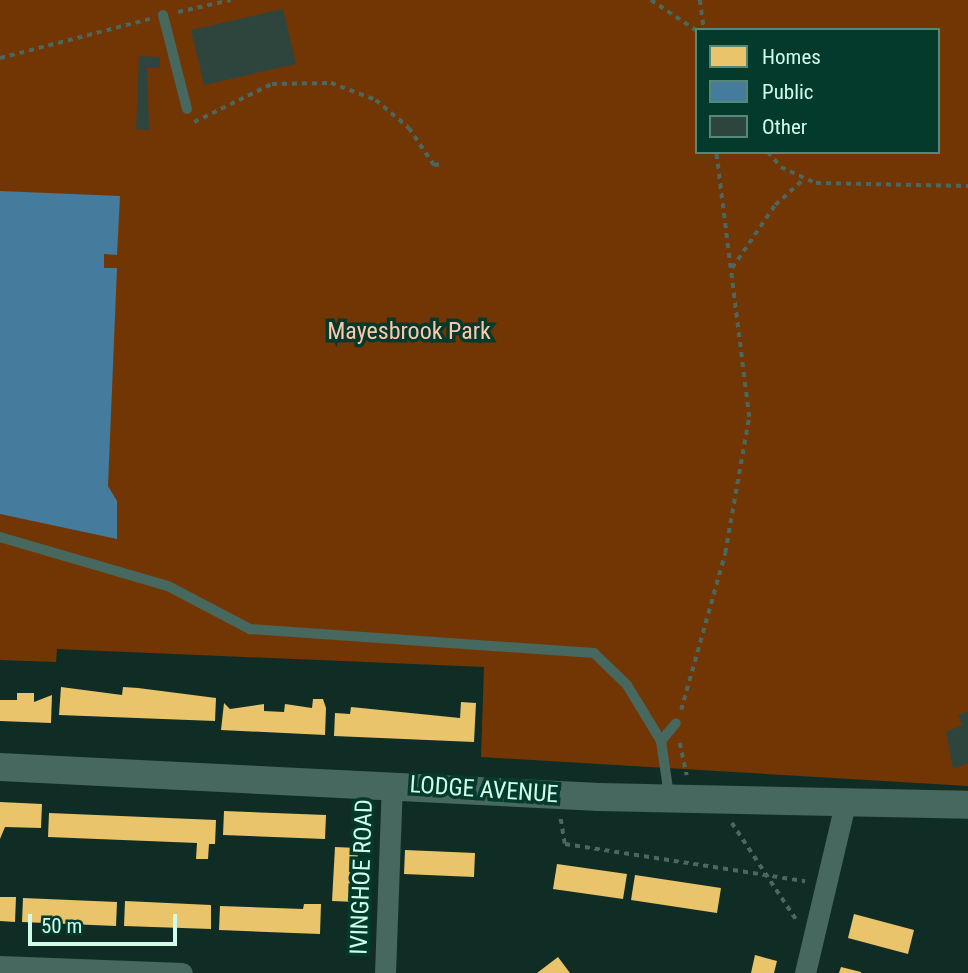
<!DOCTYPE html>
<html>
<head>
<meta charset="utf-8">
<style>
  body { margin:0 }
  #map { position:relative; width:968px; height:973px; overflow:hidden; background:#102d25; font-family:"Roboto Condensed",sans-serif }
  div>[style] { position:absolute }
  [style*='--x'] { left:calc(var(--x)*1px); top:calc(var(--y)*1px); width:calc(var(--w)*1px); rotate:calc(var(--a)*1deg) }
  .green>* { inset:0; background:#723605 }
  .homes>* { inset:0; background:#e9c46a }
  .public>* { inset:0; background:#457b9d }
  .building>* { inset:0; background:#2e453d }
  .path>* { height:3.5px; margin-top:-1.75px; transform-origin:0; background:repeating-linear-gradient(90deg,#4b675e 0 5px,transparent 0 10px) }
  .lane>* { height:10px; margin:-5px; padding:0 5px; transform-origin:5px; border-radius:5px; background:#47685e }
  .street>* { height:21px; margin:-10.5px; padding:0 10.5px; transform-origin:10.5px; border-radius:10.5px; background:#47685e }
  .secondary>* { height:28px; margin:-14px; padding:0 14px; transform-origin:14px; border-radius:14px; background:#47685e }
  span { translate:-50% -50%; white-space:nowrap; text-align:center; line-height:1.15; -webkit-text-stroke:7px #033a2b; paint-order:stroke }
  .park-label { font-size:24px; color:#fec7ab }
  .street-label { font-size:24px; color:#d1fcea }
  .legend { position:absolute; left:695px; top:28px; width:245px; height:126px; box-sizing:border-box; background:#033a2b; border:2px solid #587; margin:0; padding:9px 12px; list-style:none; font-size:21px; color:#d1fcea }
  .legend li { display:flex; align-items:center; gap:14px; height:35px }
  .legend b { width:35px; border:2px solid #587 }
  .scale { position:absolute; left:28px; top:914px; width:149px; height:32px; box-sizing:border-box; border:4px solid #d1fcea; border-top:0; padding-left:9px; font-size:21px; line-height:24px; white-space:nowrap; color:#d1fcea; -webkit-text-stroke:5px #033a2b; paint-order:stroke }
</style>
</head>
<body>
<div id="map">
  <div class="green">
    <i style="clip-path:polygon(evenodd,0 0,968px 0,968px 786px,481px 757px,484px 667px,57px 649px,56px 662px,0 660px,0 0,697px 30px,938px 30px,938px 152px,697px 152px,697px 30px)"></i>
  </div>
  <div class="homes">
    <i style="clip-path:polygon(61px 687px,122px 695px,123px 687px,138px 688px,216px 698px,215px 721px,59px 715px)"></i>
    <i style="clip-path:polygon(17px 693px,34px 693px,34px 702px,52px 695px,51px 723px,0 721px,0 700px,17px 700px)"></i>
    <i style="clip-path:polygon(313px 699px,323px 699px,326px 708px,325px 735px,221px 730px,224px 703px,230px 709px,264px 704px,264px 711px,284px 712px,285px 704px,312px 708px)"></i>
    <i style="clip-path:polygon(461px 702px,476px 703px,474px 742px,334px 736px,335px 713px,350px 714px,351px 707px,460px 718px)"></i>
    <i style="clip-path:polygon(0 802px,42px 804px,41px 828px,5px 827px,0 839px)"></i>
    <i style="clip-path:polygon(224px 811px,326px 815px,325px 839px,223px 835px)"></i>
    <i style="clip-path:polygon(49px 813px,216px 820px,215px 844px,209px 844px,208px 859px,196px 859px,197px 843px,48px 837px)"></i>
    <i style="clip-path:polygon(335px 847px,358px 848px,356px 902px,332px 901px)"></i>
    <i style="clip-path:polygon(405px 850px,475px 853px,474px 877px,404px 874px)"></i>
    <i style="clip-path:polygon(557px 864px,627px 874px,623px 899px,553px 889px)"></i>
    <i style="clip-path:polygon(635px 875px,721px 888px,717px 913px,631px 900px)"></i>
    <i style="clip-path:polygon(0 897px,16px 897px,15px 922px,0 921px)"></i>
    <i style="clip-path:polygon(23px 898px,117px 902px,116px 926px,22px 922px)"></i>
    <i style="clip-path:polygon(125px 901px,211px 905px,211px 929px,124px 926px)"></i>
    <i style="clip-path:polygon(304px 904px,321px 904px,320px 934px,219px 930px,220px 906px,303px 909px)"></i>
    <i style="clip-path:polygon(854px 914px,914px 930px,908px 954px,848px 938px)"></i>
    <i style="clip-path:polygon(755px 955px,777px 961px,774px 973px,751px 973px)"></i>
    <i style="clip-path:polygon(558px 957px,570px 973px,537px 973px)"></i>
    <i style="clip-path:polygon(841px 967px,861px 972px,861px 973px,839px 973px)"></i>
  </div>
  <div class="public">
    <i style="clip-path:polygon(0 191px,120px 196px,117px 255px,104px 254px,104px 268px,117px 268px,108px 486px,117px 501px,117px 539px,0 514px)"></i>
  </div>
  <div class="building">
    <i style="clip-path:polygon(283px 9px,296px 64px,204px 85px,191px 30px)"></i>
    <i style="clip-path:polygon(139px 56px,160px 57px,160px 68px,147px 68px,149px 130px,136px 129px)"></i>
    <i style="clip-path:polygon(968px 711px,968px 763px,953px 769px,946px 732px,962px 725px,958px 715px)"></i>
  </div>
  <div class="path">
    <i style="--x:651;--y:0;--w:55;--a:34"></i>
    <i style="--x:700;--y:0;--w:30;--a:82"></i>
    <i style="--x:178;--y:12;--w:54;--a:-12.8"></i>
    <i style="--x:0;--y:58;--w:155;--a:-14.6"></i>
    <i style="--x:194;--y:122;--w:87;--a:-26"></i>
    <i style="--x:272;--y:84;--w:59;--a:-1"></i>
    <i style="--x:331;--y:83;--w:48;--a:20.7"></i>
    <i style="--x:376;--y:100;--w:43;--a:40.3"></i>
    <i style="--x:409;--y:128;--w:45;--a:56"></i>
    <i style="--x:434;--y:165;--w:8;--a:-7"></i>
    <i style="--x:768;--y:152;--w:20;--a:49"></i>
    <i style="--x:781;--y:167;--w:38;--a:25"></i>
    <i style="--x:816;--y:183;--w:152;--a:1.1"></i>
    <i style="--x:732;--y:268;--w:76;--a:-55.7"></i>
    <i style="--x:775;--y:205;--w:36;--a:-42"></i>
    <i style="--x:681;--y:710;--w:163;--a:-74.3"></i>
    <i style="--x:725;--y:553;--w:138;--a:-80"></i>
    <i style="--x:749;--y:417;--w:267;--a:-97.1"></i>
    <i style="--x:680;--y:743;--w:33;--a:78"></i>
    <i style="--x:561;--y:819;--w:25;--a:81"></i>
    <i style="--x:565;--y:844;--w:243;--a:8.8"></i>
    <i style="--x:732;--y:823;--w:118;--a:56.4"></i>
  </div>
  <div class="lane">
    <i style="--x:163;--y:15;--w:97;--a:75.7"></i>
    <i style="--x:0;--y:537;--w:175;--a:16.3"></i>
    <i style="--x:168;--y:586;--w:93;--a:27.7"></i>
    <i style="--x:250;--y:629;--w:345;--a:4"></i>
    <i style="--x:594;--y:653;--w:46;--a:44.1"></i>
    <i style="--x:627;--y:685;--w:66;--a:58.7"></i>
    <i style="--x:661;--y:741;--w:55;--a:81.6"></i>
    <i style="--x:661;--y:741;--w:23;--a:-50"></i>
  </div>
  <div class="street">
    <i style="--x:0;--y:966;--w:182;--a:2.2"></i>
    <i style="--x:385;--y:973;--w:189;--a:-87.9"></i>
    <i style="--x:805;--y:973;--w:179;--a:-76.7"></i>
  </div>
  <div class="secondary">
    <i style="--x:0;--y:767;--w:600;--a:2.87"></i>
    <i style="--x:599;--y:797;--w:369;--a:1.2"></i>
  </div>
  <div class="park-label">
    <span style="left:409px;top:332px">Mayesbrook Park</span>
  </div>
  <div class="street-label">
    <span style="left:484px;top:790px;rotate:4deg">LODGE AVENUE</span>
    <span style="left:362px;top:877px;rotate:-88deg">IVINGHOE ROAD</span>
  </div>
  <ul class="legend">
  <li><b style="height:19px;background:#e9c46a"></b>Homes</li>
  <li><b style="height:19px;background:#457b9d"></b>Public</li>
  <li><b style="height:19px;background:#2e453d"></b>Other</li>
  </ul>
  <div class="scale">50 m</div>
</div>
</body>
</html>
